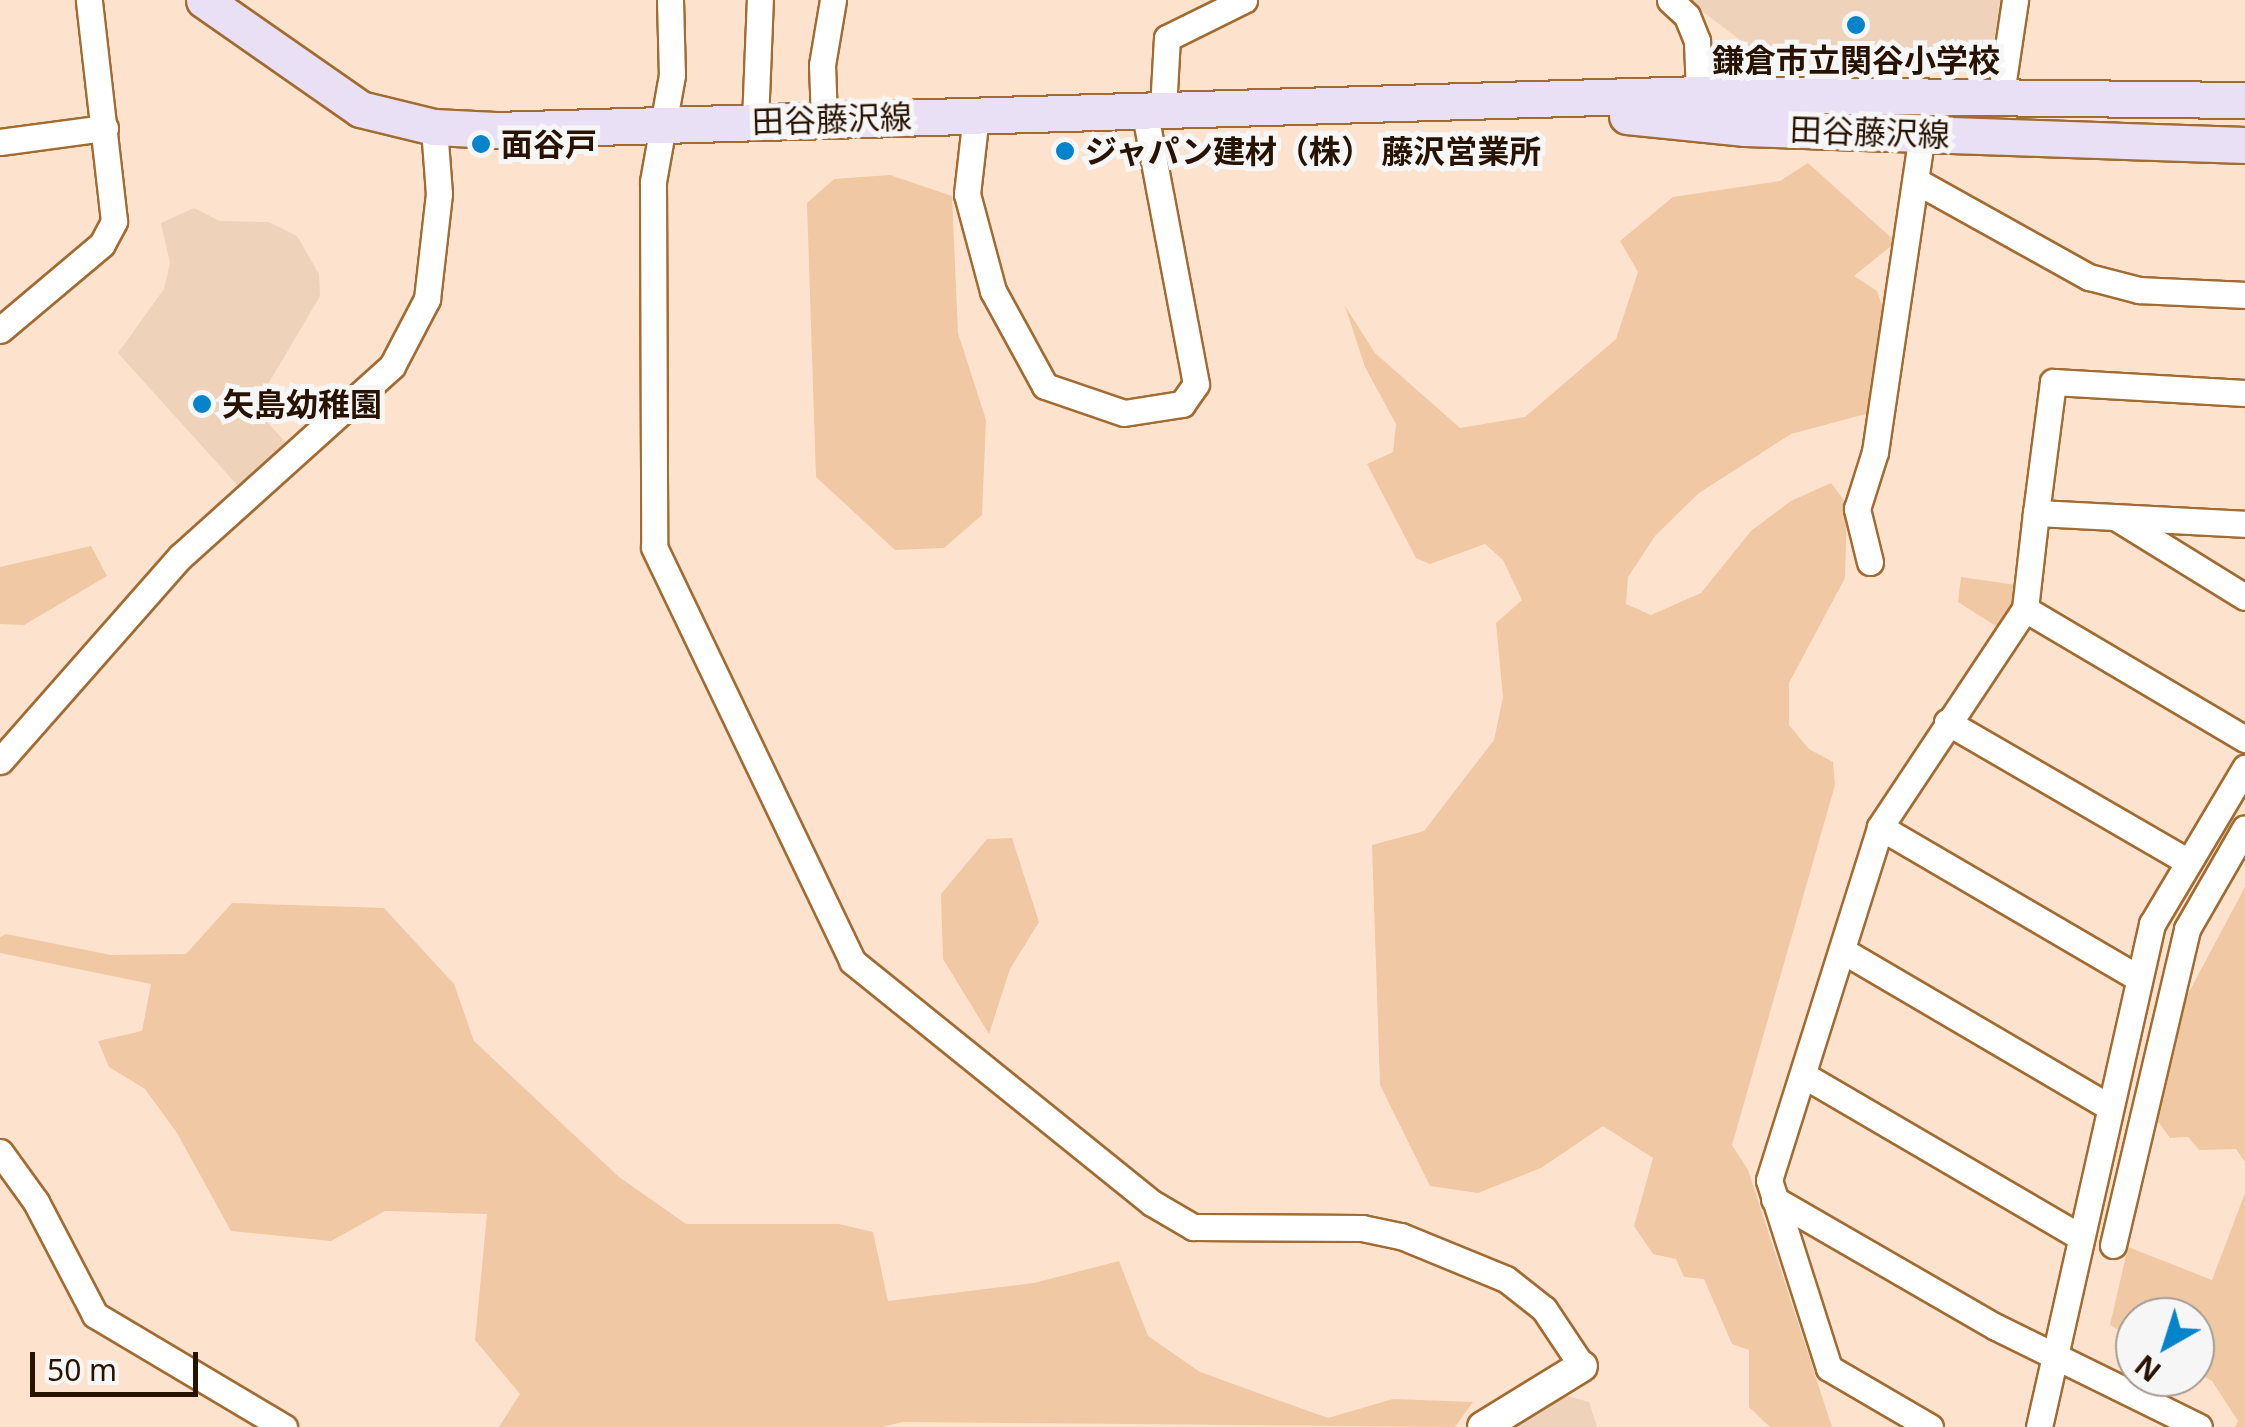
<!DOCTYPE html>
<html>
<head>
<meta charset="utf-8">
<style>
  body { margin:0 }
  #map { position:relative; width:2245px; height:1427px; overflow:hidden; background:#fde3cd; font-family:"Noto Sans","Noto Sans JP",sans-serif }
  div>[style] { position:absolute }
  [style*='--x'] { left:calc(var(--x)*1px); top:calc(var(--y)*1px); width:calc(var(--w)*1px); rotate:calc(var(--a)*1deg) }
  .built>* { inset:0; background:#eed2ba }
  .green>* { inset:0; background:#f0c8a3 }
  .roads { filter:drop-shadow(2px 0 #a26b31) drop-shadow(-2px 0 #a26b31) drop-shadow(0 2px #a26b31) drop-shadow(0 -2px #a26b31) }
  .minor>* { height:25px; margin:-12.5px; padding:0 12.5px; transform-origin:12.5px; border-radius:12.5px; background:#fff }
  .tertiary>* { height:30px; margin:-15px; padding:0 15px; transform-origin:15px; border-radius:15px; background:#fff }
  .secondary>* { height:35px; margin:-17.5px; padding:0 17.5px; transform-origin:17.5px; border-radius:17.5px; background:#e9e0f5 }
  .dots>* { width:28px; height:28px; translate:-50% -50%; box-sizing:border-box; border:5px solid #f6f6f6; border-radius:50% }
  span { translate:-50% -50%; white-space:nowrap; text-align:center; line-height:1.15; -webkit-text-stroke:10px #f6f6f6; paint-order:stroke }
  .poi-label { font-size:32px; color:#281200; font-weight:700 }
  .left { translate:0 -50%; text-align:left }
  .street-label { font-size:32px; color:#281200 }
  .north { position:absolute; left:2115px; top:1297px; width:100px; height:100px; box-sizing:border-box; background:#f6f6f6; border:2px solid #a49b94; border-radius:50%; rotate:219deg; font-size:28px; font-weight:700; line-height:40px; text-align:center; color:#281200 }
  .north::after { content:''; display:block; margin:auto; width:35px; height:45px; background:#0583cb; clip-path:polygon(50% 0,100% 100%,50% 72%,0 100%) }
  .scale { position:absolute; left:30px; top:1352px; width:168px; height:45px; box-sizing:border-box; border:5px solid #281200; border-top:0; padding-left:12px; font-size:30px; line-height:35px; white-space:nowrap; color:#281200; -webkit-text-stroke:8px #f6f6f6; paint-order:stroke }
</style>
</head>
<body>
<div id="map">
  <div class="built">
    <i style="clip-path:polygon(1687px 0,2001px 0,1990px 62px,1772px 55px,1755px 51px)"></i>
    <i style="clip-path:polygon(194px 208px,220px 221px,269px 222px,297px 236px,319px 274px,320px 296px,254px 408px,292px 449px,248px 486px,238px 486px,118px 353px,164px 289px,170px 263px,161px 223px)"></i>
    <i style="clip-path:polygon(1556px 1393px,1589px 1402px,1597px 1427px,1503px 1427px)"></i>
  </div>
  <div class="green">
    <i style="clip-path:polygon(1808px 163px,1896px 242px,1854px 276px,1877px 291px,1888px 323px,1873px 412px,1791px 434px,1699px 493px,1655px 536px,1628px 577px,1626px 604px,1651px 615px,1701px 593px,1751px 531px,1791px 501px,1831px 483px,1847px 504px,1845px 578px,1789px 683px,1789px 725px,1809px 749px,1833px 762px,1835px 785px,1732px 1145px,1748px 1170px,1832px 1427px,1770px 1427px,1749px 1407px,1749px 1350px,1732px 1344px,1704px 1279px,1684px 1277px,1676px 1259px,1653px 1254px,1634px 1226px,1653px 1158px,1603px 1126px,1541px 1168px,1478px 1193px,1430px 1186px,1380px 1085px,1372px 845px,1424px 831px,1494px 740px,1503px 697px,1496px 623px,1522px 600px,1503px 560px,1485px 544px,1430px 564px,1416px 558px,1367px 464px,1393px 452px,1396px 424px,1365px 367px,1345px 306px,1375px 353px,1460px 428px,1525px 417px,1616px 339px,1638px 272px,1620px 241px,1673px 197px,1780px 181px)"></i>
    <i style="clip-path:polygon(890px 175px,952px 196px,958px 333px,986px 420px,982px 515px,944px 548px,895px 550px,816px 477px,807px 203px,834px 179px)"></i>
    <i style="clip-path:polygon(91px 546px,107px 576px,24px 625px,0 624px,0 567px)"></i>
    <i style="clip-path:polygon(1961px 577px,2016px 585px,2013px 607px,1999px 628px,1958px 602px)"></i>
    <i style="clip-path:polygon(1012px 838px,1039px 922px,1010px 969px,989px 1034px,943px 959px,941px 894px,987px 839px)"></i>
    <i style="clip-path:polygon(2245px 887px,2245px 1162px,2236px 1149px,2199px 1150px,2188px 1137px,2170px 1138px,2157px 1120px,2180px 1009px)"></i>
    <i style="clip-path:polygon(232px 903px,384px 908px,454px 984px,474px 1041px,619px 1177px,686px 1224px,839px 1224px,873px 1232px,888px 1301px,1034px 1283px,1119px 1261px,1148px 1336px,1200px 1372px,1328px 1418px,1393px 1399px,1473px 1402px,1455px 1427px,903px 1422px,882px 1427px,499px 1427px,520px 1394px,475px 1340px,487px 1214px,385px 1211px,331px 1241px,231px 1231px,177px 1133px,145px 1089px,109px 1067px,98px 1041px,142px 1031px,151px 984px,0 953px,0 937px,6px 934px,111px 955px,186px 954px)"></i>
    <i style="clip-path:polygon(2245px 1193px,2245px 1427px,2235px 1427px,2238px 1421px,2212px 1381px,2195px 1372px,2195px 1317px,2135px 1317px,2135px 1339px,2110px 1325px,2128px 1247px,2212px 1280px)"></i>
  </div>
  <div class="roads">
    <div class="minor">
      <i style="--x:670;--y:0;--w:75;--a:88.5"></i>
      <i style="--x:672;--y:75;--w:109;--a:100.1"></i>
      <i style="--x:653;--y:182;--w:365;--a:89.8"></i>
      <i style="--x:654;--y:547;--w:459;--a:64.4"></i>
      <i style="--x:852;--y:961;--w:385;--a:38.9"></i>
      <i style="--x:1152;--y:1203;--w:48;--a:30.3"></i>
      <i style="--x:1193;--y:1227;--w:169;--a:0.3"></i>
      <i style="--x:1362;--y:1228;--w:40;--a:12"></i>
      <i style="--x:1401;--y:1236;--w:113;--a:22.3"></i>
      <i style="--x:1506;--y:1279;--w:48;--a:38.3"></i>
      <i style="--x:1544;--y:1309;--w:69;--a:56.3"></i>
      <i style="--x:1670;--y:0;--w:23;--a:43"></i>
      <i style="--x:1687;--y:16;--w:27;--a:68"></i>
      <i style="--x:1697;--y:41;--w:53;--a:87.8"></i>
      <i style="--x:1699;--y:94;--w:16;--a:63"></i>
      <i style="--x:2001;--y:94;--w:95;--a:-81.5"></i>
      <i style="--x:1163;--y:109;--w:71;--a:-86.8"></i>
      <i style="--x:1167;--y:38;--w:86;--a:-26.3"></i>
      <i style="--x:976;--y:115;--w:80;--a:96.5"></i>
      <i style="--x:967;--y:194;--w:100;--a:75"></i>
      <i style="--x:993;--y:291;--w:108;--a:61.3"></i>
      <i style="--x:1045;--y:386;--w:83;--a:18.9"></i>
      <i style="--x:1124;--y:413;--w:59;--a:-8.8"></i>
      <i style="--x:1182;--y:404;--w:24;--a:-55"></i>
      <i style="--x:1196;--y:384;--w:280;--a:-100.7"></i>
      <i style="--x:824;--y:119;--w:54;--a:-92.1"></i>
      <i style="--x:822;--y:65;--w:66;--a:-80.4"></i>
      <i style="--x:755;--y:122;--w:122;--a:-87.7"></i>
      <i style="--x:0;--y:142;--w:106;--a:-7.6"></i>
      <i style="--x:1918;--y:182;--w:196;--a:29.1"></i>
      <i style="--x:2089;--y:277;--w:52;--a:14.6"></i>
      <i style="--x:2139;--y:290;--w:106;--a:2.7"></i>
      <i style="--x:0;--y:330;--w:133;--a:-40.1"></i>
      <i style="--x:102;--y:244;--w:26;--a:-62"></i>
      <i style="--x:114;--y:221;--w:222;--a:-96.5"></i>
      <i style="--x:2036;--y:513;--w:132;--a:-82.6"></i>
      <i style="--x:2053;--y:382;--w:192;--a:3.3"></i>
      <i style="--x:2117;--y:518;--w:150;--a:31.7"></i>
      <i style="--x:1870;--y:562;--w:55;--a:-103.8"></i>
      <i style="--x:1857;--y:509;--w:60;--a:-72.5"></i>
      <i style="--x:1875;--y:452;--w:321;--a:-81.6"></i>
      <i style="--x:2025;--y:609;--w:256;--a:30.6"></i>
      <i style="--x:1947;--y:722;--w:277;--a:30.1"></i>
      <i style="--x:0;--y:761;--w:273;--a:-48.6"></i>
      <i style="--x:181;--y:556;--w:284;--a:-42"></i>
      <i style="--x:392;--y:366;--w:76;--a:-62.4"></i>
      <i style="--x:427;--y:299;--w:106;--a:-83.5"></i>
      <i style="--x:439;--y:194;--w:67;--a:-94.3"></i>
      <i style="--x:1880;--y:827;--w:298;--a:30.3"></i>
      <i style="--x:1845;--y:952;--w:305;--a:30.4"></i>
      <i style="--x:1805;--y:1076;--w:317;--a:30.3"></i>
      <i style="--x:0;--y:1152;--w:62;--a:54.2"></i>
      <i style="--x:36;--y:1202;--w:127;--a:62.4"></i>
      <i style="--x:95;--y:1315;--w:220;--a:30.7"></i>
      <i style="--x:1774;--y:1199;--w:256;--a:30"></i>
      <i style="--x:1996;--y:1327;--w:226;--a:26.2"></i>
      <i style="--x:2113;--y:1245;--w:325;--a:-76.8"></i>
      <i style="--x:2187;--y:929;--w:116;--a:-60.1"></i>
      <i style="--x:1930;--y:1427;--w:117;--a:-149.7"></i>
      <i style="--x:1829;--y:1368;--w:197;--a:-107.7"></i>
      <i style="--x:1769;--y:1180;--w:370;--a:-72.5"></i>
      <i style="--x:1880;--y:827;--w:262;--a:-56.4"></i>
      <i style="--x:2025;--y:609;--w:97;--a:-83.5"></i>
      <i style="--x:2036;--y:513;--w:209;--a:3"></i>
      <i style="--x:2039;--y:1427;--w:516;--a:-77.34"></i>
      <i style="--x:2152;--y:924;--w:182;--a:-59.2"></i>
    </div>
    <div class="tertiary">
      <i style="--x:1483;--y:1427;--w:116;--a:-31.6"></i>
    </div>
    <div class="secondary">
      <i style="--x:204;--y:0;--w:190;--a:34.9"></i>
      <i style="--x:360;--y:109;--w:76;--a:13.7"></i>
      <i style="--x:434;--y:127;--w:61;--a:2.8"></i>
      <i style="--x:495;--y:130;--w:1205;--a:-1.71"></i>
      <i style="--x:1699;--y:94;--w:546;--a:0.63"></i>
      <i style="--x:1627;--y:116;--w:119;--a:5.8"></i>
      <i style="--x:1745;--y:128;--w:500;--a:1.95"></i>
    </div>
  </div>
  <div class="dots">
    <i style="left:1856px;top:25px;background:#0583cb"></i>
    <i style="left:481px;top:144px;background:#0583cb"></i>
    <i style="left:1065px;top:151px;background:#0583cb"></i>
    <i style="left:202px;top:404px;background:#0583cb"></i>
  </div>
  <div class="poi-label">
    <span style="left:1856px;top:60px">鎌倉市立関谷小学校</span>
    <span class="left" style="left:501px;top:144px">面谷戸</span>
    <span class="left" style="left:1085px;top:151px">ジャパン建材（株） 藤沢営業所</span>
    <span class="left" style="left:222px;top:404px">矢島幼稚園</span>
  </div>
  <div class="street-label">
    <span style="left:832px;top:119px;rotate:-2deg">田谷藤沢線</span>
    <span style="left:1870px;top:132px;rotate:2deg">田谷藤沢線</span>
  </div>
  <div class="north">N</div>
  <div class="scale">50 m</div>
</div>
</body>
</html>
